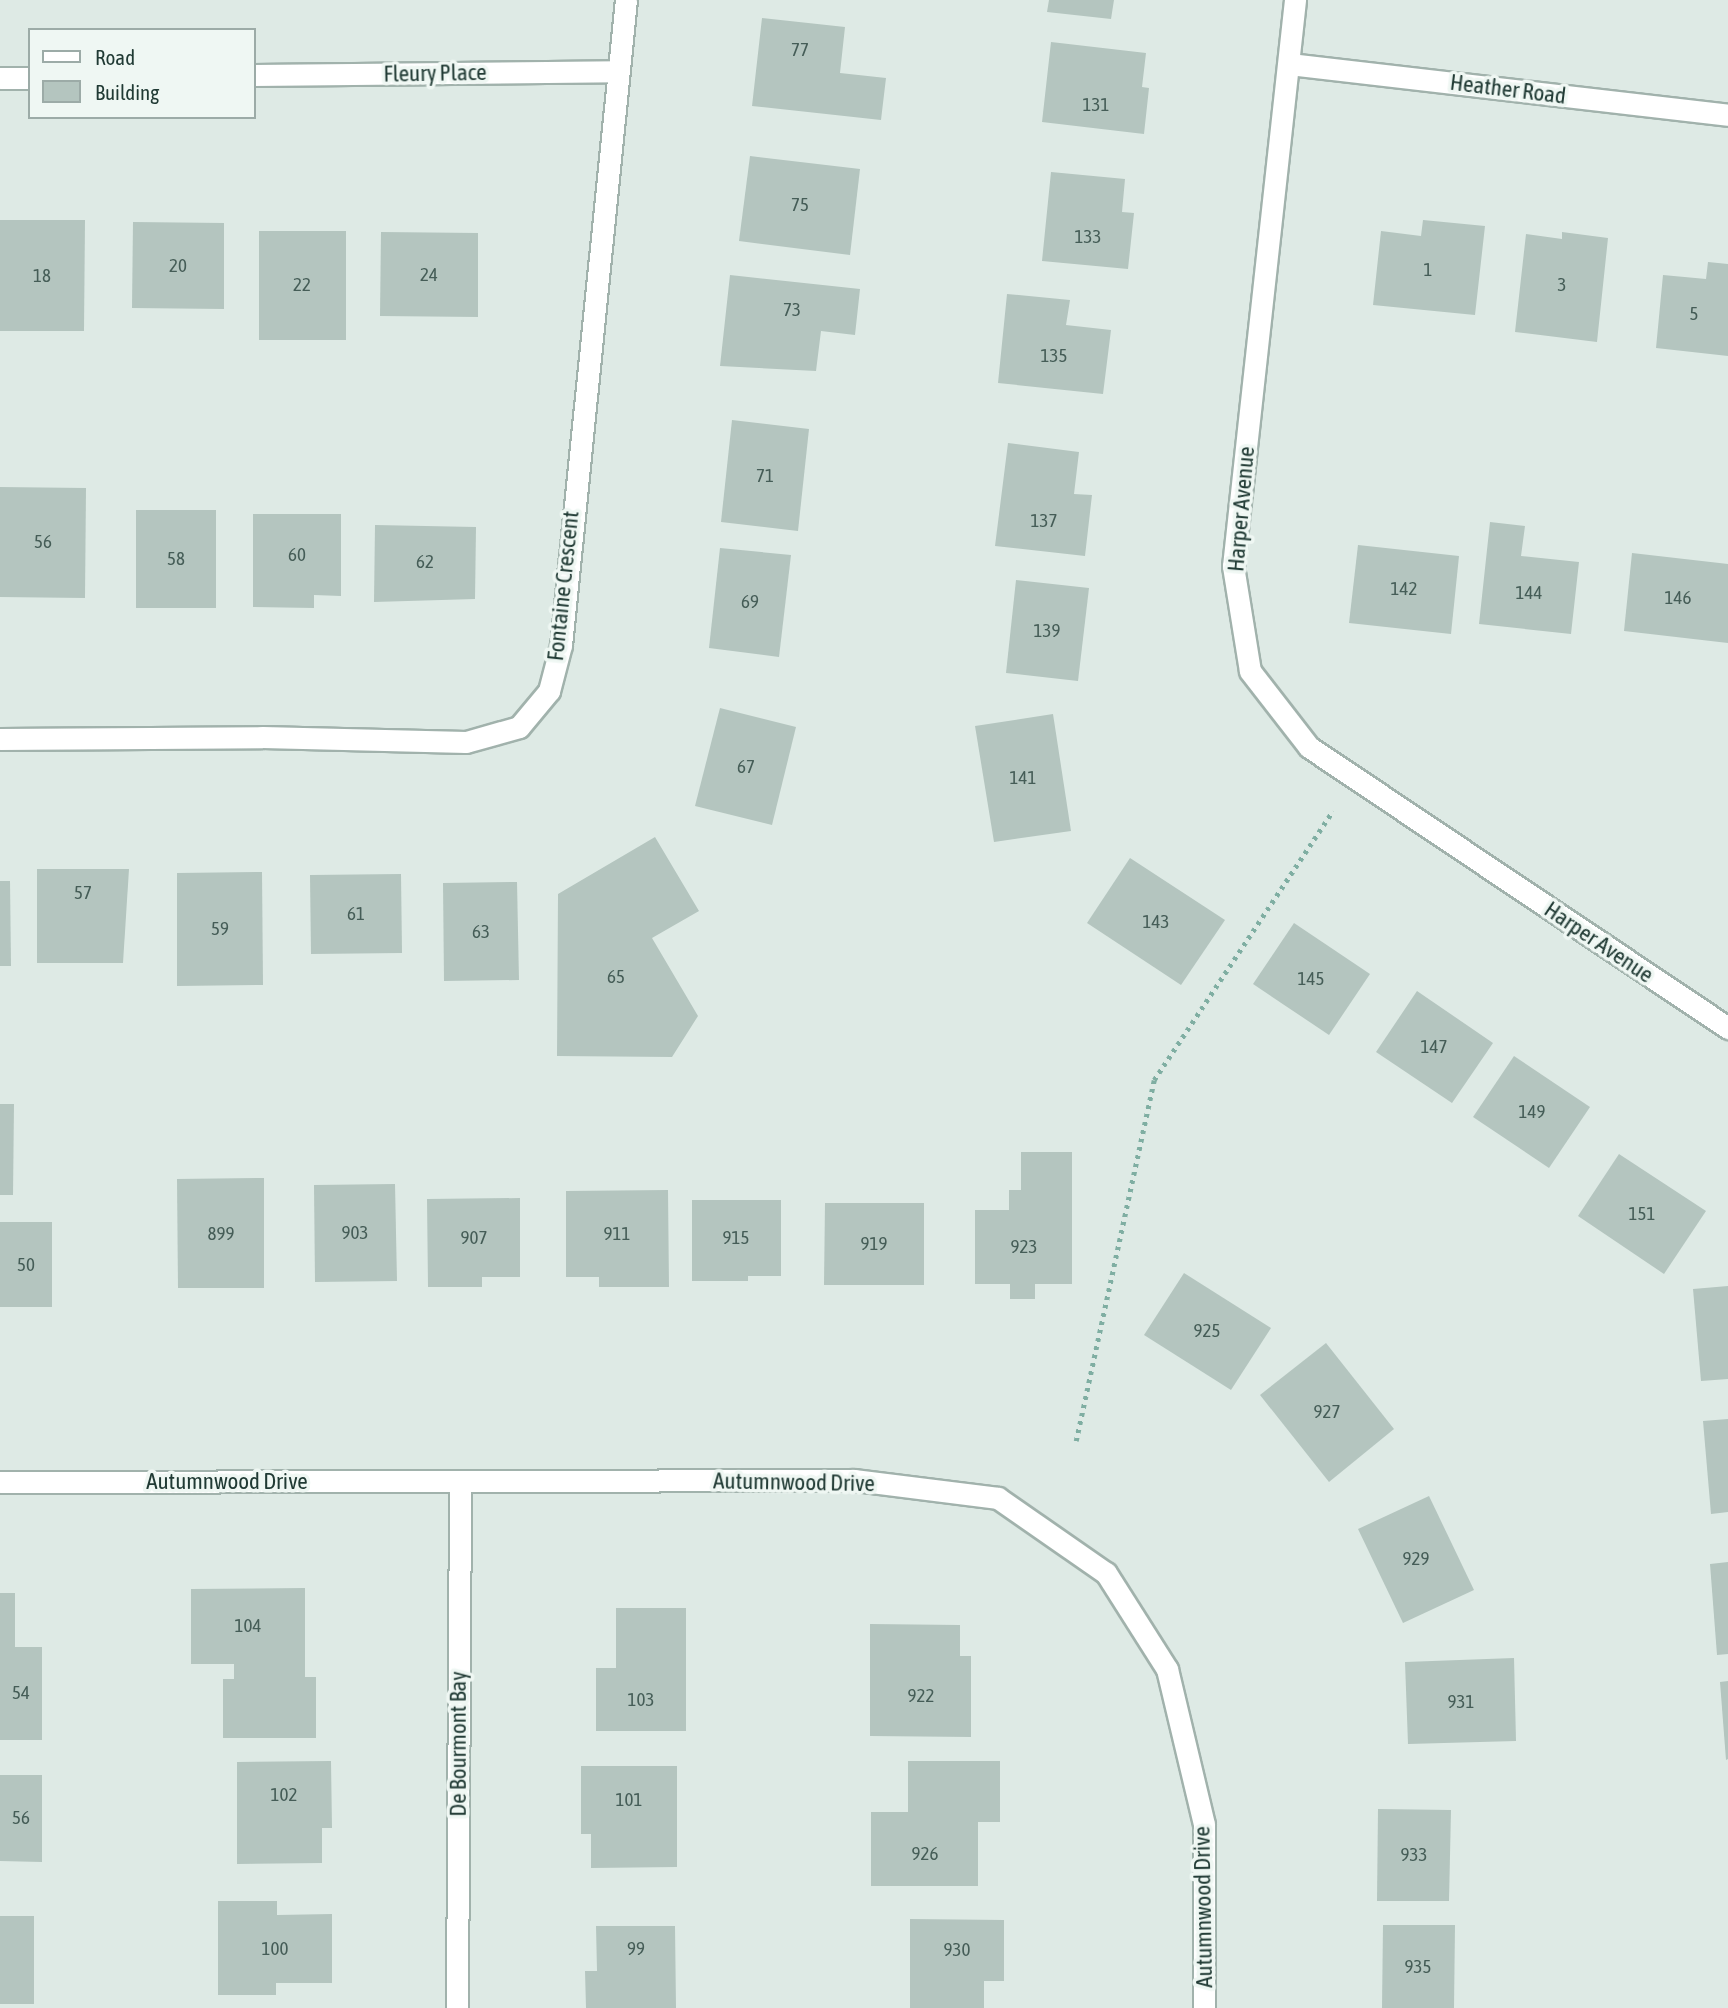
<!DOCTYPE html>
<html>
<head>
<meta charset="utf-8">
<style>
  body { margin:0 }
  #map { position:relative; width:1728px; height:2008px; overflow:hidden; background:#deeae5; font-family:"Asap Condensed",sans-serif }
  div>[style] { position:absolute }
  [style*='--x'] { left:calc(var(--x)*1px); top:calc(var(--y)*1px); width:calc(var(--w)*1px); rotate:calc(var(--a)*1deg) }
  .building>* { inset:0; background:#b4c5bf }
  .path>* { height:4.5px; margin-top:-2.25px; transform-origin:0; background:repeating-linear-gradient(90deg,#7faea2 0 3.5px,transparent 0 8.5px) }
  .roads { filter:drop-shadow(2px 0 #a1b2ac) drop-shadow(-2px 0 #a1b2ac) drop-shadow(0 2px #a1b2ac) drop-shadow(0 -2px #a1b2ac) }
  .minor>* { height:21px; margin:-10.5px; padding:0 10.5px; transform-origin:10.5px; border-radius:10.5px; background:#fff }
  .tertiary>* { height:21px; margin:-10.5px; padding:0 10.5px; transform-origin:10.5px; border-radius:10.5px; background:#fff }
  span { translate:-50% -50%; white-space:nowrap; text-align:center; line-height:1.15; -webkit-text-stroke:7px #eff7f3; paint-order:stroke }
  .number-label { font-size:19px; color:#455d57 }
  .number-label span { -webkit-text-stroke-width:0 }
  .street-label { font-size:23px; color:#203a34 }
  .legend { position:absolute; left:28px; top:28px; width:228px; height:91px; box-sizing:border-box; background:#eff7f3; border:2px solid #9caba7; margin:0; padding:9px 12px; list-style:none; font-size:21px; color:#203a34 }
  .legend li { display:flex; align-items:center; gap:14px; height:35px }
  .legend b { width:35px; border:2px solid #9caba7 }
</style>
</head>
<body>
<div id="map">
  <div class="building">
    <i style="clip-path:polygon(1049px 0,1114px 0,1111px 19px,1047px 12px)"></i>
    <i style="clip-path:polygon(762px 18px,845px 27px,840px 73px,886px 78px,881px 120px,752px 106px)"></i>
    <i style="clip-path:polygon(1051px 42px,1146px 53px,1142px 87px,1149px 88px,1144px 134px,1042px 122px)"></i>
    <i style="clip-path:polygon(750px 156px,860px 169px,850px 255px,739px 241px)"></i>
    <i style="clip-path:polygon(1051px 172px,1125px 179px,1122px 212px,1134px 213px,1128px 269px,1042px 261px)"></i>
    <i style="clip-path:polygon(0 220px,85px 220px,84px 331px,0 331px)"></i>
    <i style="clip-path:polygon(1423px 220px,1485px 226px,1475px 315px,1373px 305px,1381px 231px,1421px 236px)"></i>
    <i style="clip-path:polygon(133px 222px,224px 223px,224px 309px,132px 308px)"></i>
    <i style="clip-path:polygon(259px 231px,346px 231px,346px 340px,259px 340px)"></i>
    <i style="clip-path:polygon(381px 232px,478px 233px,478px 317px,380px 316px)"></i>
    <i style="clip-path:polygon(1562px 232px,1608px 238px,1597px 342px,1515px 332px,1526px 234px,1562px 239px)"></i>
    <i style="clip-path:polygon(1708px 262px,1728px 264px,1728px 356px,1656px 348px,1663px 275px,1706px 279px)"></i>
    <i style="clip-path:polygon(730px 275px,860px 289px,855px 335px,821px 331px,816px 371px,720px 366px)"></i>
    <i style="clip-path:polygon(1007px 294px,1070px 300px,1066px 325px,1111px 330px,1103px 394px,998px 383px)"></i>
    <i style="clip-path:polygon(732px 420px,809px 429px,798px 531px,721px 522px)"></i>
    <i style="clip-path:polygon(1008px 443px,1079px 452px,1074px 494px,1092px 495px,1085px 556px,995px 546px)"></i>
    <i style="clip-path:polygon(0 487px,86px 488px,85px 598px,0 597px)"></i>
    <i style="clip-path:polygon(136px 510px,216px 510px,216px 608px,136px 608px)"></i>
    <i style="clip-path:polygon(253px 514px,341px 514px,341px 596px,314px 595px,314px 608px,253px 607px)"></i>
    <i style="clip-path:polygon(1490px 522px,1525px 526px,1521px 556px,1579px 562px,1571px 634px,1479px 624px)"></i>
    <i style="clip-path:polygon(375px 525px,476px 527px,475px 599px,374px 602px)"></i>
    <i style="clip-path:polygon(1358px 545px,1459px 556px,1451px 634px,1349px 623px)"></i>
    <i style="clip-path:polygon(720px 548px,791px 555px,779px 657px,709px 648px)"></i>
    <i style="clip-path:polygon(1632px 553px,1728px 564px,1728px 643px,1624px 631px)"></i>
    <i style="clip-path:polygon(1016px 580px,1089px 588px,1078px 681px,1006px 673px)"></i>
    <i style="clip-path:polygon(720px 708px,796px 727px,772px 825px,695px 806px)"></i>
    <i style="clip-path:polygon(1053px 714px,1071px 831px,994px 842px,975px 726px)"></i>
    <i style="clip-path:polygon(655px 837px,699px 911px,652px 938px,698px 1016px,672px 1057px,557px 1056px,558px 894px)"></i>
    <i style="clip-path:polygon(1130px 858px,1225px 920px,1181px 985px,1087px 923px)"></i>
    <i style="clip-path:polygon(37px 869px,129px 869px,123px 963px,37px 963px)"></i>
    <i style="clip-path:polygon(262px 872px,263px 985px,177px 986px,177px 873px)"></i>
    <i style="clip-path:polygon(401px 874px,402px 953px,311px 954px,310px 875px)"></i>
    <i style="clip-path:polygon(0 881px,10px 881px,11px 966px,0 966px)"></i>
    <i style="clip-path:polygon(517px 882px,519px 980px,444px 981px,443px 883px)"></i>
    <i style="clip-path:polygon(1294px 923px,1370px 974px,1329px 1035px,1253px 984px)"></i>
    <i style="clip-path:polygon(1417px 991px,1493px 1043px,1452px 1103px,1376px 1052px)"></i>
    <i style="clip-path:polygon(1514px 1056px,1590px 1107px,1549px 1168px,1473px 1117px)"></i>
    <i style="clip-path:polygon(0 1104px,14px 1104px,13px 1195px,0 1195px)"></i>
    <i style="clip-path:polygon(1021px 1152px,1072px 1152px,1072px 1284px,1035px 1284px,1035px 1299px,1010px 1299px,1010px 1284px,975px 1284px,975px 1210px,1009px 1210px,1009px 1190px,1021px 1190px)"></i>
    <i style="clip-path:polygon(1619px 1154px,1706px 1211px,1664px 1274px,1578px 1216px)"></i>
    <i style="clip-path:polygon(264px 1178px,264px 1288px,178px 1288px,177px 1179px)"></i>
    <i style="clip-path:polygon(395px 1184px,397px 1281px,315px 1282px,314px 1185px)"></i>
    <i style="clip-path:polygon(668px 1190px,669px 1287px,599px 1287px,599px 1277px,566px 1277px,566px 1191px)"></i>
    <i style="clip-path:polygon(520px 1198px,520px 1277px,482px 1277px,482px 1287px,428px 1287px,427px 1199px)"></i>
    <i style="clip-path:polygon(692px 1200px,781px 1200px,781px 1276px,748px 1276px,748px 1281px,692px 1281px)"></i>
    <i style="clip-path:polygon(825px 1203px,924px 1203px,924px 1285px,824px 1285px)"></i>
    <i style="clip-path:polygon(0 1222px,52px 1222px,52px 1307px,0 1307px)"></i>
    <i style="clip-path:polygon(1184px 1273px,1271px 1328px,1231px 1390px,1144px 1335px)"></i>
    <i style="clip-path:polygon(1728px 1286px,1728px 1379px,1701px 1381px,1693px 1289px)"></i>
    <i style="clip-path:polygon(1326px 1343px,1394px 1429px,1329px 1482px,1260px 1395px)"></i>
    <i style="clip-path:polygon(1728px 1419px,1728px 1512px,1711px 1514px,1703px 1421px)"></i>
    <i style="clip-path:polygon(1429px 1496px,1474px 1590px,1403px 1623px,1358px 1529px)"></i>
    <i style="clip-path:polygon(1728px 1562px,1728px 1654px,1717px 1655px,1710px 1564px)"></i>
    <i style="clip-path:polygon(305px 1588px,305px 1677px,316px 1677px,316px 1738px,223px 1738px,223px 1679px,234px 1679px,234px 1664px,191px 1664px,191px 1589px)"></i>
    <i style="clip-path:polygon(0 1593px,15px 1593px,15px 1647px,42px 1647px,42px 1740px,0 1740px)"></i>
    <i style="clip-path:polygon(616px 1608px,686px 1608px,686px 1731px,596px 1731px,596px 1668px,616px 1668px)"></i>
    <i style="clip-path:polygon(870px 1624px,960px 1625px,960px 1656px,971px 1656px,971px 1737px,870px 1736px)"></i>
    <i style="clip-path:polygon(1514px 1658px,1516px 1741px,1408px 1744px,1405px 1662px)"></i>
    <i style="clip-path:polygon(1728px 1681px,1728px 1759px,1726px 1760px,1720px 1682px)"></i>
    <i style="clip-path:polygon(331px 1761px,332px 1828px,322px 1828px,322px 1863px,237px 1864px,237px 1762px)"></i>
    <i style="clip-path:polygon(908px 1761px,1000px 1761px,1000px 1822px,978px 1822px,978px 1886px,871px 1886px,871px 1812px,908px 1812px)"></i>
    <i style="clip-path:polygon(581px 1766px,677px 1766px,677px 1867px,591px 1868px,591px 1834px,581px 1834px)"></i>
    <i style="clip-path:polygon(0 1775px,42px 1775px,42px 1862px,0 1861px)"></i>
    <i style="clip-path:polygon(1378px 1809px,1451px 1810px,1449px 1901px,1377px 1901px)"></i>
    <i style="clip-path:polygon(218px 1901px,277px 1901px,277px 1915px,332px 1914px,332px 1983px,276px 1983px,276px 1995px,218px 1995px)"></i>
    <i style="clip-path:polygon(0 1916px,34px 1916px,34px 2004px,0 2004px)"></i>
    <i style="clip-path:polygon(910px 1919px,1004px 1920px,1004px 1981px,984px 1981px,984px 2008px,910px 2008px)"></i>
    <i style="clip-path:polygon(1383px 1925px,1455px 1925px,1454px 2008px,1382px 2008px)"></i>
    <i style="clip-path:polygon(596px 1926px,675px 1926px,676px 2008px,586px 2008px,585px 1971px,597px 1971px)"></i>
  </div>
  <div class="path">
    <i style="--x:1076;--y:1441;--w:369;--a:-77.8"></i>
    <i style="--x:1154;--y:1080;--w:323;--a:-56.4"></i>
  </div>
  <div class="roads">
    <div class="minor">
      <i style="--x:1295;--y:0;--w:569;--a:96.25"></i>
      <i style="--x:1233;--y:566;--w:106;--a:80.8"></i>
      <i style="--x:1250;--y:671;--w:96;--a:52.2"></i>
      <i style="--x:1309;--y:747;--w:505;--a:33.85"></i>
      <i style="--x:1289;--y:64;--w:442;--a:6.6"></i>
      <i style="--x:254;--y:75;--w:363;--a:-0.6"></i>
      <i style="--x:0;--y:78;--w:30;--a:0"></i>
      <i style="--x:0;--y:739;--w:262;--a:-0.4"></i>
      <i style="--x:262;--y:737;--w:204;--a:1.4"></i>
      <i style="--x:466;--y:742;--w:55;--a:-15.8"></i>
      <i style="--x:519;--y:727;--w:47;--a:-50.2"></i>
      <i style="--x:549;--y:691;--w:48;--a:-75.4"></i>
      <i style="--x:561;--y:645;--w:648;--a:-84.25"></i>
      <i style="--x:457;--y:2008;--w:527;--a:-89.67"></i>
    </div>
    <div class="tertiary">
      <i style="--x:0;--y:1482;--w:854;--a:-0.13"></i>
      <i style="--x:854;--y:1480;--w:145;--a:7.1"></i>
      <i style="--x:998;--y:1498;--w:131;--a:34.8"></i>
      <i style="--x:1106;--y:1573;--w:114;--a:57.6"></i>
      <i style="--x:1167;--y:1669;--w:159;--a:76.6"></i>
      <i style="--x:1204;--y:1824;--w:184;--a:90"></i>
    </div>
  </div>
  <div class="number-label">
    <span style="left:800px;top:50px">77</span>
    <span style="left:1096px;top:105px">131</span>
    <span style="left:800px;top:205px">75</span>
    <span style="left:1088px;top:237px">133</span>
    <span style="left:178px;top:266px">20</span>
    <span style="left:1428px;top:270px">1</span>
    <span style="left:429px;top:275px">24</span>
    <span style="left:42px;top:276px">18</span>
    <span style="left:302px;top:285px">22</span>
    <span style="left:1562px;top:285px">3</span>
    <span style="left:792px;top:310px">73</span>
    <span style="left:1694px;top:314px">5</span>
    <span style="left:1054px;top:356px">135</span>
    <span style="left:765px;top:476px">71</span>
    <span style="left:1044px;top:521px">137</span>
    <span style="left:43px;top:542px">56</span>
    <span style="left:297px;top:555px">60</span>
    <span style="left:176px;top:559px">58</span>
    <span style="left:425px;top:562px">62</span>
    <span style="left:1404px;top:589px">142</span>
    <span style="left:1529px;top:593px">144</span>
    <span style="left:1678px;top:598px">146</span>
    <span style="left:750px;top:602px">69</span>
    <span style="left:1047px;top:631px">139</span>
    <span style="left:746px;top:767px">67</span>
    <span style="left:1023px;top:778px">141</span>
    <span style="left:83px;top:893px">57</span>
    <span style="left:356px;top:914px">61</span>
    <span style="left:1156px;top:922px">143</span>
    <span style="left:220px;top:929px">59</span>
    <span style="left:481px;top:932px">63</span>
    <span style="left:616px;top:977px">65</span>
    <span style="left:1311px;top:979px">145</span>
    <span style="left:1434px;top:1047px">147</span>
    <span style="left:1532px;top:1112px">149</span>
    <span style="left:1642px;top:1214px">151</span>
    <span style="left:355px;top:1233px">903</span>
    <span style="left:221px;top:1234px">899</span>
    <span style="left:617px;top:1234px">911</span>
    <span style="left:474px;top:1238px">907</span>
    <span style="left:736px;top:1238px">915</span>
    <span style="left:874px;top:1244px">919</span>
    <span style="left:1024px;top:1247px">923</span>
    <span style="left:26px;top:1265px">50</span>
    <span style="left:1207px;top:1331px">925</span>
    <span style="left:1327px;top:1412px">927</span>
    <span style="left:1416px;top:1559px">929</span>
    <span style="left:248px;top:1626px">104</span>
    <span style="left:21px;top:1693px">54</span>
    <span style="left:921px;top:1696px">922</span>
    <span style="left:641px;top:1700px">103</span>
    <span style="left:1461px;top:1702px">931</span>
    <span style="left:284px;top:1795px">102</span>
    <span style="left:629px;top:1800px">101</span>
    <span style="left:21px;top:1818px">56</span>
    <span style="left:925px;top:1854px">926</span>
    <span style="left:1414px;top:1855px">933</span>
    <span style="left:275px;top:1949px">100</span>
    <span style="left:636px;top:1949px">99</span>
    <span style="left:957px;top:1950px">930</span>
    <span style="left:1418px;top:1967px">935</span>
  </div>
  <div class="street-label">
    <span style="left:435px;top:73px;rotate:-1deg">Fleury Place</span>
    <span style="left:1508px;top:89px;rotate:7deg">Heather Road</span>
    <span style="left:1241px;top:509px;rotate:-85deg">Harper Avenue</span>
    <span style="left:563px;top:586px;rotate:-84deg">Fontaine Crescent</span>
    <span style="left:1599px;top:942px;rotate:34deg">Harper Avenue</span>
    <span style="left:227px;top:1481px">Autumnwood Drive</span>
    <span style="left:794px;top:1482px;rotate:1deg">Autumnwood Drive</span>
    <span style="left:458px;top:1744px;rotate:-90deg">De Bourmont Bay</span>
    <span style="left:1203px;top:1907px;rotate:-91deg">Autumnwood Drive</span>
  </div>
  <ul class="legend">
  <li><b style="height:9px;background:#fff"></b>Road</li>
  <li><b style="height:19px;background:#b4c5bf"></b>Building</li>
  </ul>
</div>
</body>
</html>
